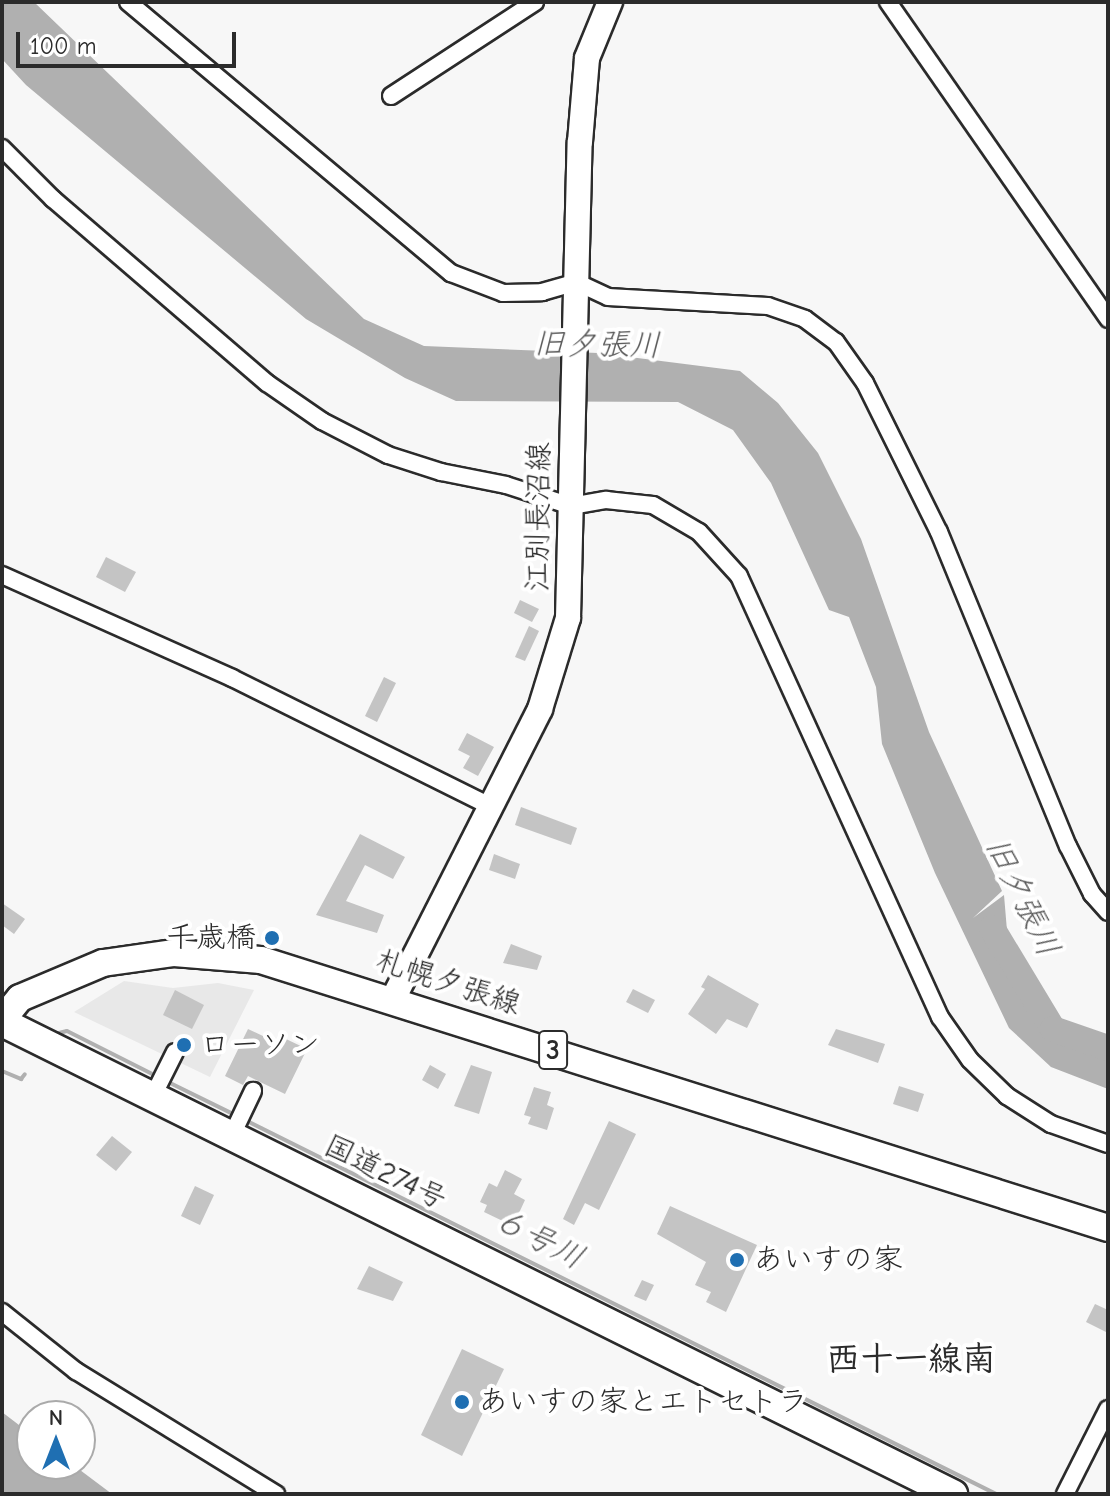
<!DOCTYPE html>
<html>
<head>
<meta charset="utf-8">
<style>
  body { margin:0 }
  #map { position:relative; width:1110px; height:1496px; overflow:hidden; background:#f7f7f7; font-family:"Comic Neue","Klee One",sans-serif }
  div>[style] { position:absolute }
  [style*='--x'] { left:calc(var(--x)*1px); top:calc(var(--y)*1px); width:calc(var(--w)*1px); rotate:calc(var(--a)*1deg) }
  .built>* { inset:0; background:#e8e8e8 }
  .water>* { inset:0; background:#b0b0b0 }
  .stream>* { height:4px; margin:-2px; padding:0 2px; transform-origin:2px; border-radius:2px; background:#b0b0b0 }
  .river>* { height:26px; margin:-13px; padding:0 13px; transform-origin:13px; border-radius:13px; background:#b0b0b0 }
  .building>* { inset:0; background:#c4c4c4 }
  .roads { filter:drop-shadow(2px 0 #2b2b2b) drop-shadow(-2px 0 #2b2b2b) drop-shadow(0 2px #2b2b2b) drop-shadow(0 -2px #2b2b2b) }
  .minor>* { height:16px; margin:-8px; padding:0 8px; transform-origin:8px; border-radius:8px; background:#fff }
  .secondary>* { height:24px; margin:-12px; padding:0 12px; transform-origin:12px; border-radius:12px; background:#fff }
  .primary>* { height:26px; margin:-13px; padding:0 13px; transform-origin:13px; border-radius:13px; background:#fff }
  .trunk>* { height:28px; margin:-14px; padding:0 14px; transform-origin:14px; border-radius:14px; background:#fff }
  .dots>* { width:22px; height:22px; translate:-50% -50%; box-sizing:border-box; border:4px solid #fff; border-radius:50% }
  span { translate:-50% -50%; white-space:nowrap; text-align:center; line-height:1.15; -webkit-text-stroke:8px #fff; paint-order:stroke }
  .shield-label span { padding:2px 6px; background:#fff; border:2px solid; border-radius:6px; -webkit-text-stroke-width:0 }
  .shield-label { font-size:28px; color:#2b2b2b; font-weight:700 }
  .street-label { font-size:30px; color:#2b2b2b }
  .poi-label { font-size:30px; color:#2b2b2b }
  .right { translate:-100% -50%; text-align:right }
  .left { translate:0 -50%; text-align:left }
  .water-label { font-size:32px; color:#5a5a5a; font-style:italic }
  .quarter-label { font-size:34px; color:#2b2b2b; font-weight:700 }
  .frame { position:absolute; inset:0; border:4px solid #2b2b2b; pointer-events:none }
  .north { position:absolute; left:16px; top:1400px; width:80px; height:80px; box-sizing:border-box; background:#fff; border:2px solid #aaa; border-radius:50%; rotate:0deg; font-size:22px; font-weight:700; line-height:32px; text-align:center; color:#2b2b2b }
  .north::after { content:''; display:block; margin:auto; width:28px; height:36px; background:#1f6fb2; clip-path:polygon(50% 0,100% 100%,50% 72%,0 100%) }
  .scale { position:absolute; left:16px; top:32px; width:220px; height:36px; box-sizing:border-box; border:4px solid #2b2b2b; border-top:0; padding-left:10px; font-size:24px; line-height:28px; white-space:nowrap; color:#2b2b2b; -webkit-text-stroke:6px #fff; paint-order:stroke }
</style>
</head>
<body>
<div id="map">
  <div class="built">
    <i style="clip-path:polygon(124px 981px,173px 988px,218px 983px,254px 990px,210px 1077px,74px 1012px)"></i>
  </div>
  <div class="water">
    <i style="clip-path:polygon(2px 2px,34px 2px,364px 319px,424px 346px,598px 353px,740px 371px,778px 403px,818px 453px,861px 539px,929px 732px,1002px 891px,973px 918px,1004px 895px,1011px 978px,1032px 1010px,1108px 1041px,1108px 1089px,1051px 1067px,1009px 1028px,935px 873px,882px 744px,876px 687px,849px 617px,829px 610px,771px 483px,733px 430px,678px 402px,456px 401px,405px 378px,306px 319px,26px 85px,2px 59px)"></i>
    <i style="clip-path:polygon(2px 1412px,32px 1435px,32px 1464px,72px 1464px,112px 1494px,2px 1494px)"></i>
  </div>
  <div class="stream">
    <i style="--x:59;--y:1033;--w:8;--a:-14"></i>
    <i style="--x:67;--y:1031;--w:100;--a:26.8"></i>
    <i style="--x:2;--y:1071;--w:21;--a:23"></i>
    <i style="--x:21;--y:1079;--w:6;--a:-51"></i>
    <i style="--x:164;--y:1080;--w:79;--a:26.2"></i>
    <i style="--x:243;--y:1119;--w:841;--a:26.47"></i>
  </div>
  <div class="river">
    <i style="--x:992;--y:928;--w:118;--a:58.9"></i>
    <i style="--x:1053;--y:1029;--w:58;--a:19.1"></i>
  </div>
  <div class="building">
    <i style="clip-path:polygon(106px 557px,136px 572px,125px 592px,96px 577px)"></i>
    <i style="clip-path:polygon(520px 600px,539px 609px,532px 622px,514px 613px)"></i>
    <i style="clip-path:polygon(529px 626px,539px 631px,525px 661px,515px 657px)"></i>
    <i style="clip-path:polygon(384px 677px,396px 683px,377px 722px,365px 716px)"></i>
    <i style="clip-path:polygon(467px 733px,494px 747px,478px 776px,463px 768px,470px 756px,458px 750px)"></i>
    <i style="clip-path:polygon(521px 807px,577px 828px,571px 845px,515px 825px)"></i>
    <i style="clip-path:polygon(360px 834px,405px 857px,393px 879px,365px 865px,346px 901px,384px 915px,377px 933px,316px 915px)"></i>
    <i style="clip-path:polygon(494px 854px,520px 864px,515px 879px,489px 870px)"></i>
    <i style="clip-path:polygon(2px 903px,25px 919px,14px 934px,2px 925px)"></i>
    <i style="clip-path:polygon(511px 944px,542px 956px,537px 970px,503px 963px)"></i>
    <i style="clip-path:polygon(708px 975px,759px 1004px,747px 1028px,727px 1019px,716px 1034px,688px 1014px,705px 989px,701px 987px)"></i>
    <i style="clip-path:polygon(633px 989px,655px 1000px,648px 1013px,626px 1002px)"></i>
    <i style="clip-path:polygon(175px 990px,204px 1005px,192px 1029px,163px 1015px)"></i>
    <i style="clip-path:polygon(248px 1029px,282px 1045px,286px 1039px,307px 1049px,285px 1094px,248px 1076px,243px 1085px,225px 1076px)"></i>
    <i style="clip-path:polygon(836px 1029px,885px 1044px,878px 1063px,828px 1045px)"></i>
    <i style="clip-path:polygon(430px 1065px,446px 1074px,438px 1089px,422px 1080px)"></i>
    <i style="clip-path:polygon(471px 1065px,492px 1072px,479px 1114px,454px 1106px)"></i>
    <i style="clip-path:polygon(899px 1086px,924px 1094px,918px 1112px,893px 1104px)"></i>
    <i style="clip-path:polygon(534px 1087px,551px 1092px,547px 1105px,554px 1108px,547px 1130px,528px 1124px,531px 1117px,524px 1115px)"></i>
    <i style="clip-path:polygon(609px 1121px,636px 1134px,599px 1210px,585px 1203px,574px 1225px,563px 1219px)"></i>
    <i style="clip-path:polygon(112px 1136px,132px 1152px,116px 1171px,96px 1155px)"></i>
    <i style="clip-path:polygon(505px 1170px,522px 1179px,514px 1194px,525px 1200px,513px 1226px,484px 1212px,487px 1205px,480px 1202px,489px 1183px,497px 1187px)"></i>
    <i style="clip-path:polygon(195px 1186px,214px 1195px,200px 1225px,181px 1216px)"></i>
    <i style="clip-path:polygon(670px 1206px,757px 1245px,726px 1312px,706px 1302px,711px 1292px,695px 1285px,706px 1262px,657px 1234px)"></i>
    <i style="clip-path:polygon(369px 1266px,403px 1282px,393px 1301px,357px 1289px)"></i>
    <i style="clip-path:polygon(642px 1280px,654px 1285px,646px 1301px,634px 1296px)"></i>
    <i style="clip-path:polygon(1095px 1304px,1108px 1310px,1108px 1333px,1086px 1322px)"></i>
    <i style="clip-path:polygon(462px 1349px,504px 1369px,462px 1456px,421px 1435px)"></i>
  </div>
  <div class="roads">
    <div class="minor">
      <i style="--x:128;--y:2;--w:422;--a:40"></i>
      <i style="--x:451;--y:273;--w:56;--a:21"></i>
      <i style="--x:503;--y:293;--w:39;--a:-1"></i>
      <i style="--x:542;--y:292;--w:35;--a:-16"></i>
      <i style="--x:576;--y:282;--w:35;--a:25"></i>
      <i style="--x:608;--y:297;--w:160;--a:3.2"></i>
      <i style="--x:768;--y:306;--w:39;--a:19"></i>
      <i style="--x:805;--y:319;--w:39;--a:37"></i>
      <i style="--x:836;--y:342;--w:50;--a:54.7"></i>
      <i style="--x:865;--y:383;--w:166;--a:63.6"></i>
      <i style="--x:939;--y:532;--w:339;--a:67.7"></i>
      <i style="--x:1068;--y:846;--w:54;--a:63.4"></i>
      <i style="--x:1092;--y:894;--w:24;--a:48"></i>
      <i style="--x:888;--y:2;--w:386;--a:55.2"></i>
      <i style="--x:391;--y:96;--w:172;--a:-33.1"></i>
      <i style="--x:2;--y:148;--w:72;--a:45"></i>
      <i style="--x:53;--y:199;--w:282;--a:40.7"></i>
      <i style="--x:267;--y:383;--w:67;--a:34.6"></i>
      <i style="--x:322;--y:421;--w:74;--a:27.3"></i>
      <i style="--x:388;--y:455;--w:56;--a:17.8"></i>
      <i style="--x:441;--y:472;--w:66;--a:11.3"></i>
      <i style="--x:506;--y:485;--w:68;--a:17.9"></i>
      <i style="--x:571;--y:506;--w:36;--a:-10"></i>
      <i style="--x:606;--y:500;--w:47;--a:6.1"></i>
      <i style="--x:653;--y:505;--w:53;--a:30.4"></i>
      <i style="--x:699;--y:532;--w:59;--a:47.7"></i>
      <i style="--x:739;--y:576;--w:485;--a:65.5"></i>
      <i style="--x:940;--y:1017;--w:52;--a:55.1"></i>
      <i style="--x:970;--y:1060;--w:52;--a:44.2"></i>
      <i style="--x:1007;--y:1096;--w:52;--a:32.5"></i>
      <i style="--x:1051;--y:1124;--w:60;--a:19.3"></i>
      <i style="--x:2;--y:575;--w:252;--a:24.1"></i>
      <i style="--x:232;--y:678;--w:290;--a:26.4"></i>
      <i style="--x:153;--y:1096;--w:49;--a:-63.4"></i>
      <i style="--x:232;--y:1135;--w:49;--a:-64.5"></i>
      <i style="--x:2;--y:1312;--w:95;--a:38.6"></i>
      <i style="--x:76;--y:1371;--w:235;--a:31.6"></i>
      <i style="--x:1065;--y:1494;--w:95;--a:-63.2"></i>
    </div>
    <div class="secondary">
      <i style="--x:393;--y:999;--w:325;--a:-63.1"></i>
      <i style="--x:540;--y:709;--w:95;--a:-72.9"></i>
      <i style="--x:568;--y:618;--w:476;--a:-88.6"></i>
      <i style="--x:580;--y:142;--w:84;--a:-85.2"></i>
      <i style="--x:587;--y:58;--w:61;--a:-67.7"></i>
    </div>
    <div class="primary">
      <i style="--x:2;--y:1020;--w:28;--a:-51"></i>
      <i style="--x:20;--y:998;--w:90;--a:-22.9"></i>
      <i style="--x:103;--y:963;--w:72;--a:-8"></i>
      <i style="--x:174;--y:953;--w:87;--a:4.6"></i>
      <i style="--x:261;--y:960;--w:888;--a:17.56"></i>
    </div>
    <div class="trunk">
      <i style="--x:2;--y:1022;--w:1062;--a:26.4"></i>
    </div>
  </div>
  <div class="dots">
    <i style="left:272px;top:938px;background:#1f6fb2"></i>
    <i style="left:184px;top:1045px;background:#1f6fb2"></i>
    <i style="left:737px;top:1260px;background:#1f6fb2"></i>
    <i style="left:462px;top:1402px;background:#1f6fb2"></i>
  </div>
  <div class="shield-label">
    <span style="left:553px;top:1050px">3</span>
  </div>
  <div class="street-label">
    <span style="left:539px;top:517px;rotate:-89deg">江別長沼線</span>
    <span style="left:448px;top:983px;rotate:18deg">札幌夕張線</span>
    <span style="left:385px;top:1173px;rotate:26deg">国道274号</span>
  </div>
  <div class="poi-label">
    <span class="right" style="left:256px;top:938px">千歳橋</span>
    <span class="left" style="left:200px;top:1045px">ローソン</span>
    <span class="left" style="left:753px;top:1260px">あいすの家</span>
    <span class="left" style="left:478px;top:1402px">あいすの家とエトセトラ</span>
  </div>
  <div class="water-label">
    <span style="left:597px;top:345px;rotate:1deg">旧夕張川</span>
    <span style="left:1022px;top:897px;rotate:64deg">旧夕張川</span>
    <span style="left:539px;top:1239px;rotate:27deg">６号川</span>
  </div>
  <div class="quarter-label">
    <span style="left:911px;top:1360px">西十一線南</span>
  </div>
  <div class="frame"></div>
  <div class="north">N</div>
  <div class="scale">100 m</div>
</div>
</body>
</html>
